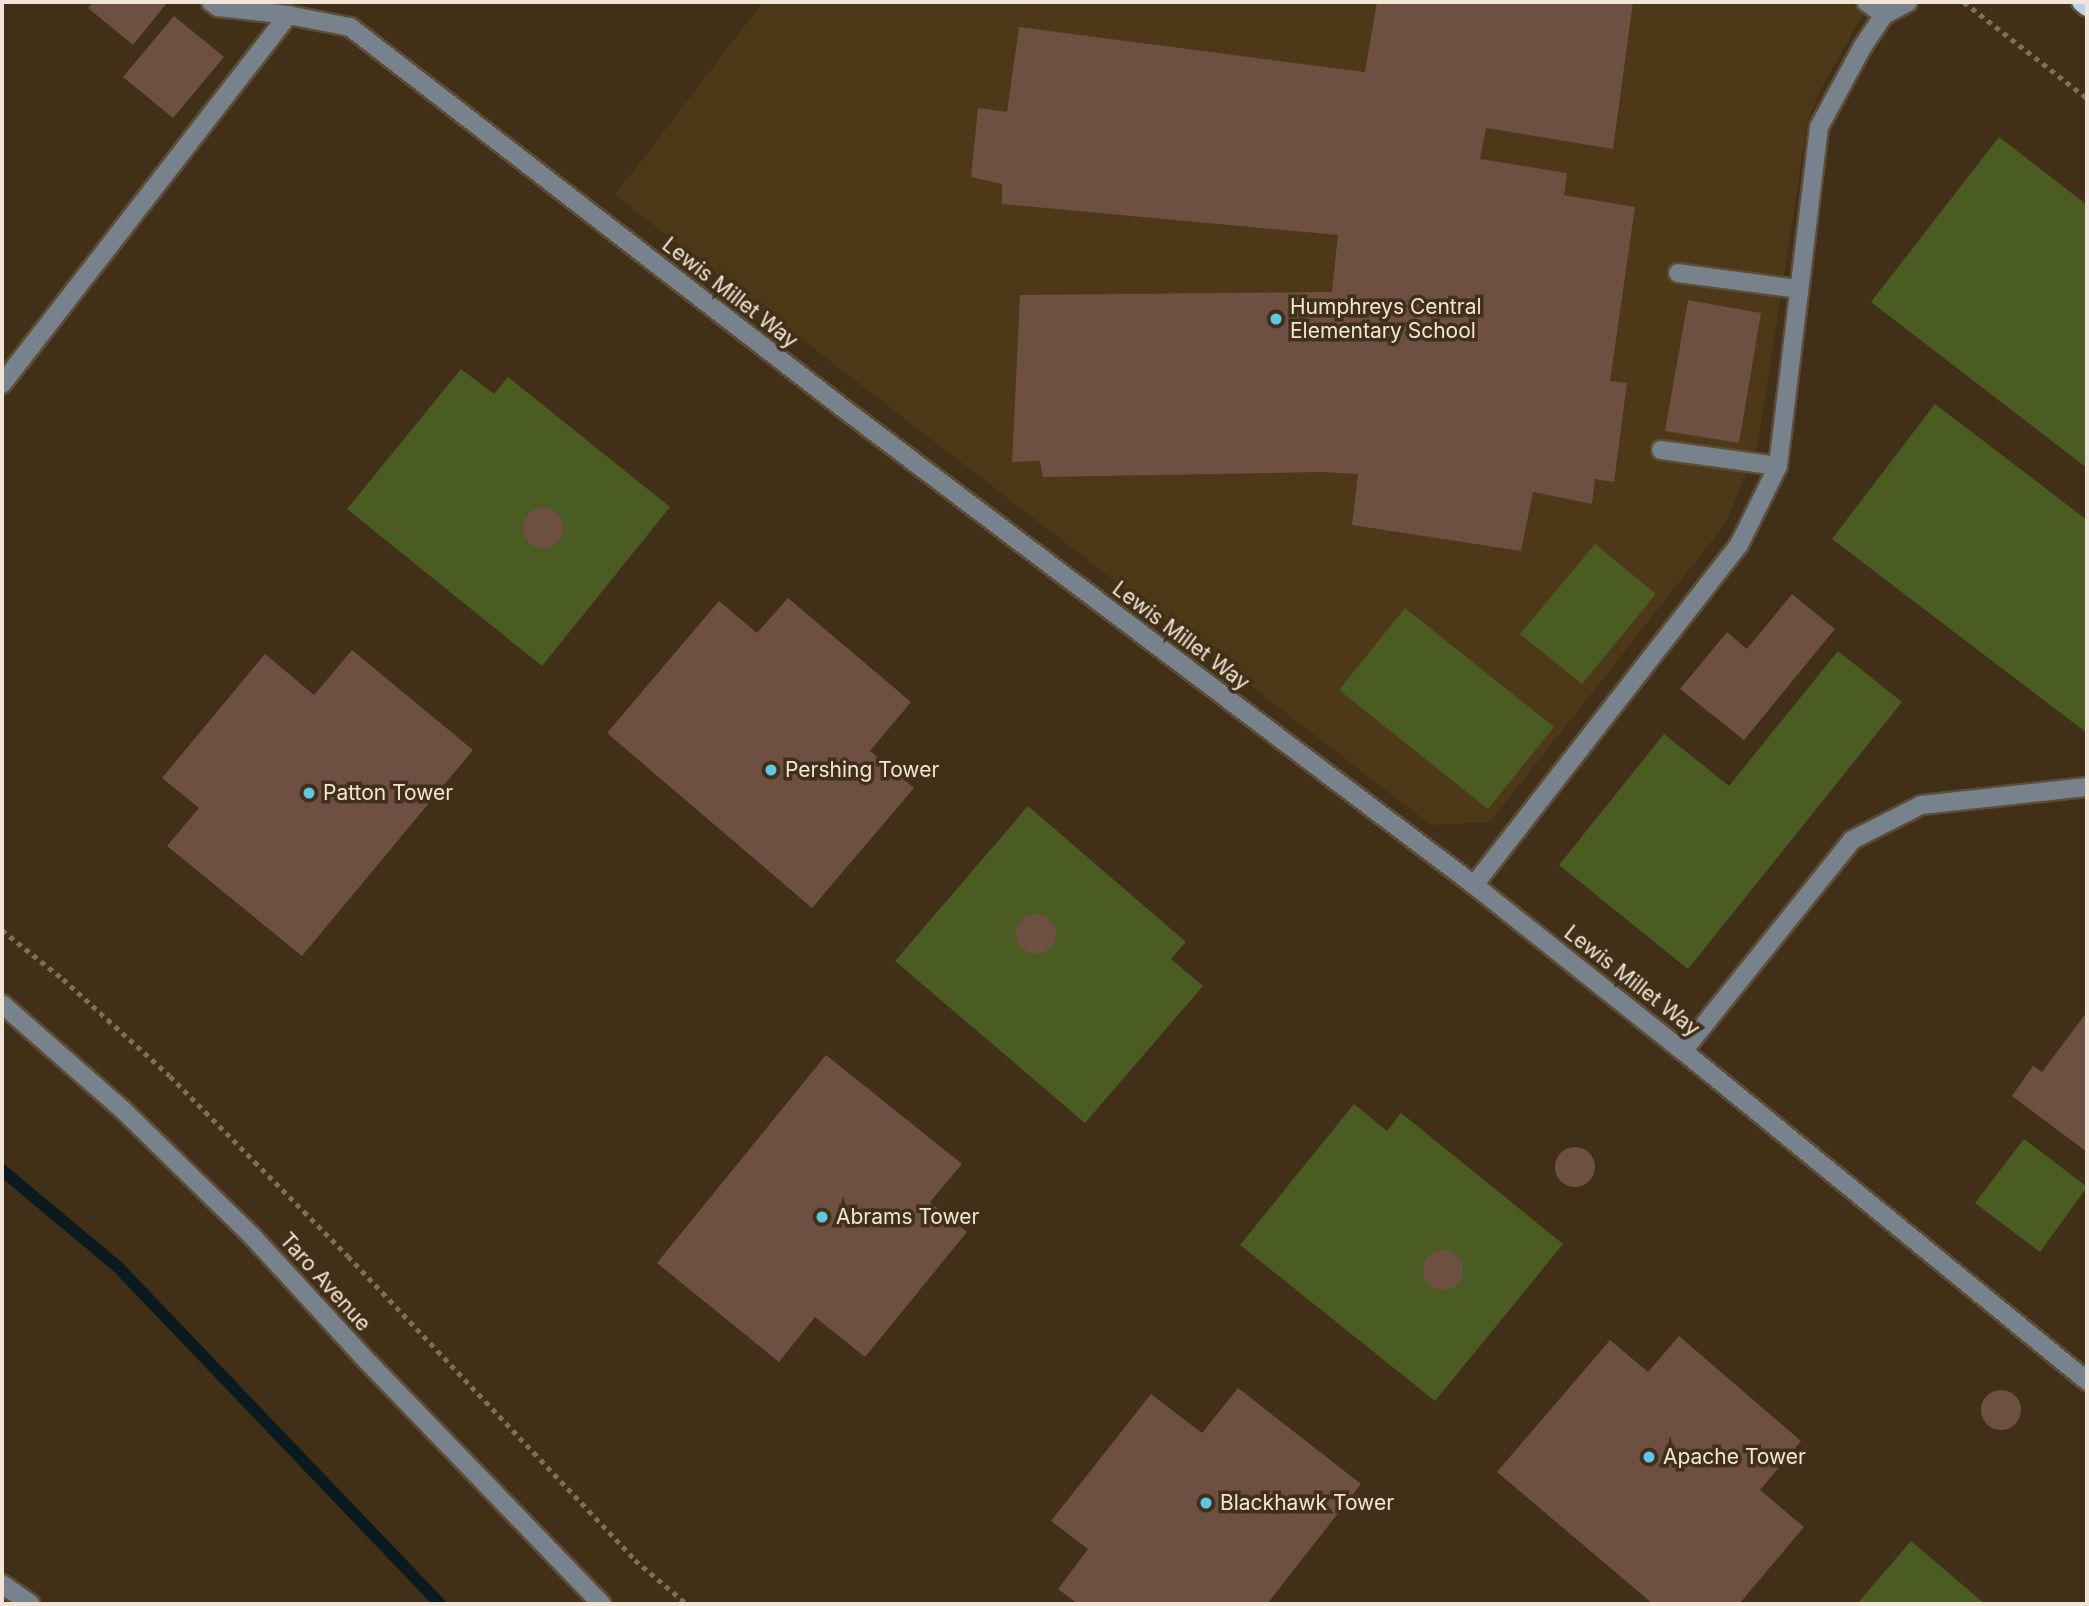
<!DOCTYPE html>
<html>
<head>
<meta charset="utf-8">
<style>
  body { margin:0 }
  #map { position:relative; width:2089px; height:1606px; overflow:hidden; background:#413017; font-family:Inter,sans-serif }
  div>[style] { position:absolute }
  [style*='--x'] { left:calc(var(--x)*1px); top:calc(var(--y)*1px); width:calc(var(--w)*1px); rotate:calc(var(--a)*1deg) }
  .built>* { inset:0; background:#4d3817 }
  .green>* { inset:0; background:#4b5c23 }
  .stream>* { height:12px; margin:-6px; padding:0 6px; transform-origin:6px; border-radius:6px; background:#0a1a1e }
  .building>* { inset:0; background:#6d5041 }
  .round { border-radius:50% }
  .path>* { height:4.5px; margin-top:-2.25px; transform-origin:0; background:repeating-linear-gradient(90deg,#7e6f5a 0 5px,transparent 0 10px) }
  .roads { filter:drop-shadow(2px 0 #5d4d36) drop-shadow(-2px 0 #5d4d36) drop-shadow(0 2px #5d4d36) drop-shadow(0 -2px #5d4d36) }
  .minor>* { height:18px; margin:-9px; padding:0 9px; transform-origin:9px; border-radius:9px; background:#78828d }
  .major>* { height:18px; margin:-9px; padding:0 9px; transform-origin:9px; border-radius:9px; background:#bbd1e7 }
  .dots>* { width:19px; height:19px; translate:-50% -50%; box-sizing:border-box; border:4px solid #413017; border-radius:50% }
  span { translate:-50% -50%; white-space:nowrap; text-align:center; line-height:1.15; -webkit-text-stroke:7px #413017; paint-order:stroke }
  .street-label { font-size:21px; color:#f0e5d7 }
  .poi-label { font-size:21px; color:#f0e5d7 }
  .left { translate:0 -50%; text-align:left }
  .frame { position:absolute; inset:0; border:4px solid #f0e5d7; pointer-events:none }
</style>
</head>
<body>
<div id="map">
  <div class="built">
    <i style="clip-path:polygon(763px 2px,1850px 2px,1864px 12px,1820px 91px,1808px 119px,1758px 443px,1726px 523px,1490px 822px,1431px 825px,615px 195px)"></i>
  </div>
  <div class="green">
    <i style="clip-path:polygon(1999px 137px,2087px 205px,2087px 468px,1871px 302px)"></i>
    <i style="clip-path:polygon(461px 369px,494px 394px,508px 377px,670px 507px,542px 666px,347px 509px)"></i>
    <i style="clip-path:polygon(1935px 404px,2087px 520px,2087px 733px,1832px 539px)"></i>
    <i style="clip-path:polygon(1595px 544px,1656px 594px,1582px 684px,1520px 634px)"></i>
    <i style="clip-path:polygon(1405px 608px,1554px 727px,1488px 809px,1339px 690px)"></i>
    <i style="clip-path:polygon(1838px 651px,1902px 702px,1688px 969px,1559px 865px,1664px 734px,1729px 786px)"></i>
    <i style="clip-path:polygon(1028px 806px,1186px 942px,1171px 959px,1203px 986px,1085px 1123px,895px 961px)"></i>
    <i style="clip-path:polygon(1354px 1104px,1387px 1131px,1401px 1113px,1563px 1244px,1435px 1401px,1240px 1245px)"></i>
    <i style="clip-path:polygon(2024px 1139px,2087px 1187px,2040px 1252px,1975px 1203px)"></i>
    <i style="clip-path:polygon(1911px 1541px,1985px 1604px,1857px 1604px)"></i>
  </div>
  <div class="stream">
    <i style="--x:2;--y:1170;--w:151;--a:39.9"></i>
    <i style="--x:118;--y:1267;--w:466;--a:46.3"></i>
  </div>
  <div class="building">
    <i style="clip-path:polygon(94px 2px,163px 2px,166px 4px,133px 45px,88px 8px)"></i>
    <i style="clip-path:polygon(1377px 2px,1633px 2px,1613px 149px,1486px 128px,1480px 159px,1567px 173px,1564px 195px,1635px 207px,1610px 381px,1627px 383px,1614px 482px,1595px 479px,1592px 504px,1533px 492px,1521px 551px,1352px 525px,1358px 474px,1321px 472px,1043px 477px,1040px 461px,1012px 462px,1020px 295px,1332px 292px,1338px 235px,1002px 204px,1002px 184px,971px 177px,978px 108px,1007px 112px,1019px 27px,1365px 72px)"></i>
    <i style="clip-path:polygon(174px 16px,224px 57px,173px 118px,123px 77px)"></i>
    <i style="clip-path:polygon(1688px 300px,1761px 313px,1739px 443px,1665px 431px)"></i>
    <i class="round" style="left:523px;top:508px;width:40px;height:40px"></i>
    <i style="clip-path:polygon(1792px 594px,1835px 629px,1744px 740px,1680px 689px,1727px 632px,1747px 649px)"></i>
    <i style="clip-path:polygon(788px 598px,911px 702px,870px 751px,914px 788px,812px 908px,607px 733px,719px 601px,757px 633px)"></i>
    <i style="clip-path:polygon(352px 650px,473px 750px,302px 956px,167px 846px,199px 808px,162px 778px,265px 654px,314px 695px)"></i>
    <i class="round" style="left:1016px;top:914px;width:40px;height:40px"></i>
    <i style="clip-path:polygon(2087px 1012px,2087px 1152px,2012px 1096px,2033px 1066px,2042px 1072px)"></i>
    <i style="clip-path:polygon(826px 1055px,962px 1164px,930px 1202px,967px 1232px,865px 1357px,815px 1317px,779px 1362px,657px 1263px)"></i>
    <i class="round" style="left:1555px;top:1147px;width:40px;height:40px"></i>
    <i class="round" style="left:1423px;top:1250px;width:40px;height:40px"></i>
    <i style="clip-path:polygon(1679px 1336px,1801px 1441px,1760px 1490px,1804px 1527px,1739px 1604px,1653px 1604px,1497px 1472px,1610px 1340px,1648px 1372px)"></i>
    <i style="clip-path:polygon(1238px 1388px,1361px 1484px,1267px 1604px,1078px 1604px,1058px 1589px,1088px 1549px,1051px 1521px,1151px 1394px,1202px 1433px)"></i>
    <i class="round" style="left:1981px;top:1390px;width:40px;height:40px"></i>
  </div>
  <div class="path">
    <i style="--x:1964;--y:2;--w:156;--a:38"></i>
    <i style="--x:2;--y:930;--w:78;--a:38.8"></i>
    <i style="--x:63;--y:979;--w:144;--a:42.2"></i>
    <i style="--x:170;--y:1076;--w:253;--a:45.3"></i>
    <i style="--x:348;--y:1256;--w:418;--a:46.6"></i>
    <i style="--x:635;--y:1560;--w:68;--a:40.2"></i>
  </div>
  <div class="roads">
    <div class="minor">
      <i style="--x:211;--y:2;--w:9;--a:36"></i>
      <i style="--x:218;--y:7;--w:70;--a:6.5"></i>
      <i style="--x:288;--y:15;--w:63;--a:11"></i>
      <i style="--x:350;--y:27;--w:624;--a:37.71"></i>
      <i style="--x:844;--y:409;--w:790;--a:37.07"></i>
      <i style="--x:1474;--y:885;--w:267;--a:38.5"></i>
      <i style="--x:1683;--y:1051;--w:522;--a:39.24"></i>
      <i style="--x:1866;--y:2;--w:22;--a:36"></i>
      <i style="--x:1884;--y:15;--w:27;--a:-28"></i>
      <i style="--x:1678;--y:273;--w:121;--a:7.6"></i>
      <i style="--x:2;--y:384;--w:467;--a:-52.2"></i>
      <i style="--x:1661;--y:450;--w:118;--a:7.8"></i>
      <i style="--x:1474;--y:885;--w:431;--a:-52.1"></i>
      <i style="--x:1739;--y:545;--w:88;--a:-63.7"></i>
      <i style="--x:1778;--y:466;--w:341;--a:-83.1"></i>
      <i style="--x:1819;--y:127;--w:92;--a:-61.5"></i>
      <i style="--x:1863;--y:46;--w:37;--a:-56"></i>
      <i style="--x:2;--y:1004;--w:159;--a:41.2"></i>
      <i style="--x:122;--y:1109;--w:183;--a:44.3"></i>
      <i style="--x:253;--y:1237;--w:171;--a:47.4"></i>
      <i style="--x:369;--y:1363;--w:335;--a:46"></i>
      <i style="--x:1683;--y:1051;--w:270;--a:-51.3"></i>
      <i style="--x:1852;--y:840;--w:77;--a:-26.9"></i>
      <i style="--x:1921;--y:805;--w:167;--a:-6.2"></i>
      <i style="--x:2;--y:1584;--w:35;--a:35"></i>
    </div>
    <div class="major">
      <i style="--x:2081;--y:2;--w:8;--a:40"></i>
    </div>
  </div>
  <div class="dots">
    <i style="left:1276px;top:319px;background:#5cc7e7"></i>
    <i style="left:771px;top:770px;background:#5cc7e7"></i>
    <i style="left:309px;top:793px;background:#5cc7e7"></i>
    <i style="left:822px;top:1217px;background:#5cc7e7"></i>
    <i style="left:1649px;top:1457px;background:#5cc7e7"></i>
    <i style="left:1206px;top:1503px;background:#5cc7e7"></i>
  </div>
  <div class="street-label">
    <span style="left:730px;top:293px;rotate:38deg">Lewis Millet Way</span>
    <span style="left:1181px;top:636px;rotate:37deg">Lewis Millet Way</span>
    <span style="left:1632px;top:981px;rotate:38deg">Lewis Millet Way</span>
    <span style="left:325px;top:1282px;rotate:48deg">Taro Avenue</span>
  </div>
  <div class="poi-label">
    <span class="left" style="left:1290px;top:319px">Humphreys Central<br>Elementary School</span>
    <span class="left" style="left:785px;top:770px">Pershing Tower</span>
    <span class="left" style="left:323px;top:793px">Patton Tower</span>
    <span class="left" style="left:836px;top:1217px">Abrams Tower</span>
    <span class="left" style="left:1663px;top:1457px">Apache Tower</span>
    <span class="left" style="left:1220px;top:1503px">Blackhawk Tower</span>
  </div>
  <div class="frame"></div>
</div>
</body>
</html>
